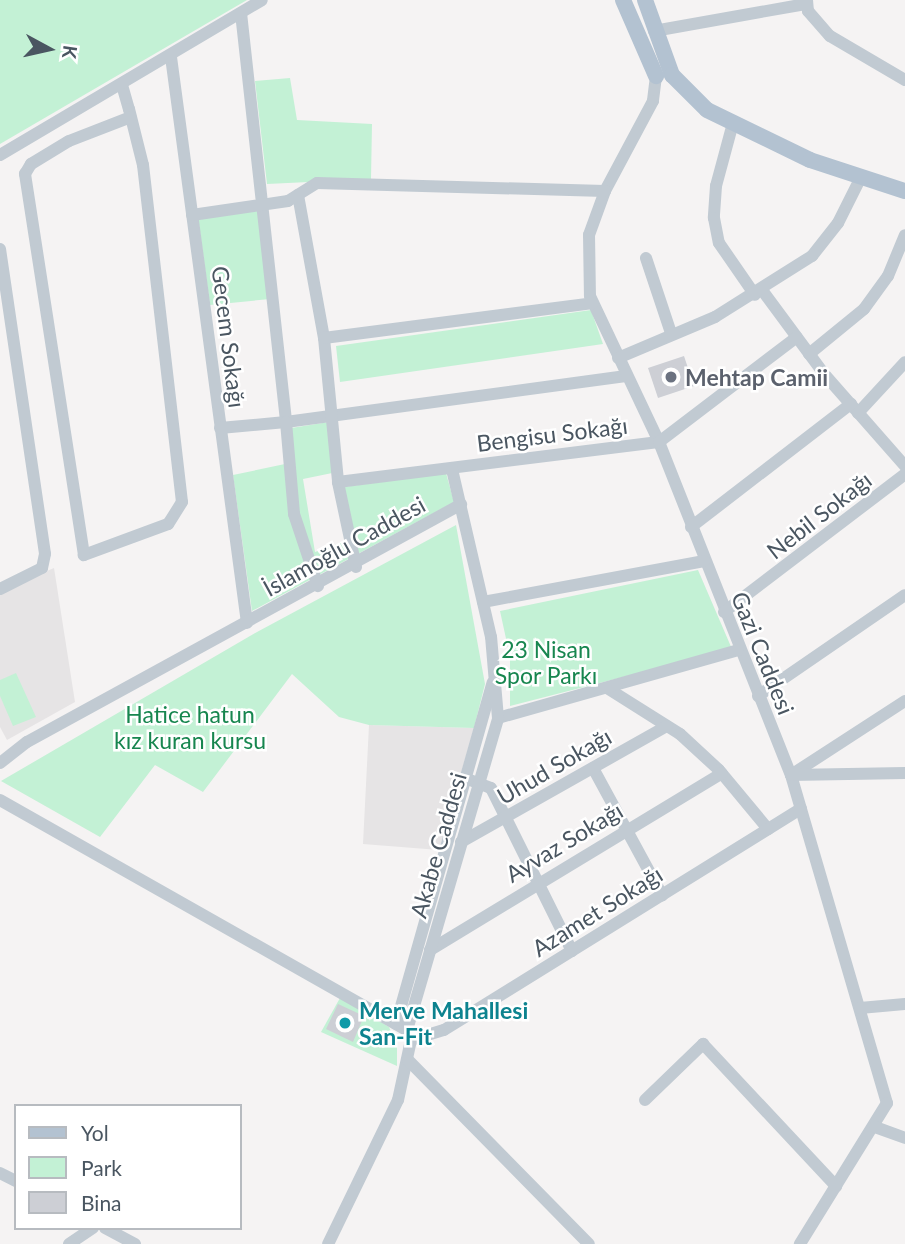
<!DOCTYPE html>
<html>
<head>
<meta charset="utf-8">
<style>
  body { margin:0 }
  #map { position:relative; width:905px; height:1244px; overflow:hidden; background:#f5f3f3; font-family:Lato,sans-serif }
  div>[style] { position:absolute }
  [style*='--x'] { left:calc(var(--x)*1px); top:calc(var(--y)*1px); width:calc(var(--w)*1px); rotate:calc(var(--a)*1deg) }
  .education>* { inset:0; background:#e6e4e5 }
  .green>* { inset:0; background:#c3f1d5 }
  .building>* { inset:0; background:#cdcfd5 }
  .minor>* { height:12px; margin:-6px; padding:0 6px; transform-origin:6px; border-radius:6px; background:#c1cad2 }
  .major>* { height:16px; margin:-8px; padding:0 8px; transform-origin:8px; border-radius:8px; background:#b3c2d1 }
  .dots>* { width:19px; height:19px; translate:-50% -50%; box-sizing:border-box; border:4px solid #fff; border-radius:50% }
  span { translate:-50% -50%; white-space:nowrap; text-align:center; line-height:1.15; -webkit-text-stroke:5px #fff; paint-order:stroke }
  .street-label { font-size:23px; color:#4a5661 }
  .worship-label { font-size:23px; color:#5b616d; font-weight:700 }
  .left { translate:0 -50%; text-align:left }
  .park-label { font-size:23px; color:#17864f }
  .culture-label { font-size:23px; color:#0d838f; font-weight:700 }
  .legend { position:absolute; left:14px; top:1104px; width:228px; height:126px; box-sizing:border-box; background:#fff; border:2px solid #b7bbc0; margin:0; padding:9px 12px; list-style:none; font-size:21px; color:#4a5661 }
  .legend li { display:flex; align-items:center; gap:14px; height:35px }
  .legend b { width:35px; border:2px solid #b7bbc0 }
  .north { position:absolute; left:14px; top:14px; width:70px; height:70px; -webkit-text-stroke:5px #fff; paint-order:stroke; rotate:98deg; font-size:19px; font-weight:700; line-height:28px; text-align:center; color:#4a5661 }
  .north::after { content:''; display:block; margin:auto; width:24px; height:32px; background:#4a5661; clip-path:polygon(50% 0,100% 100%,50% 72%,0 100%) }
</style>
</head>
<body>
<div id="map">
  <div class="education">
    <i style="clip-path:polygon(54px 568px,75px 702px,7px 740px,0 727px,0 591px)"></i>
    <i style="clip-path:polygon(369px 725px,474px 728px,439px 850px,363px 844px)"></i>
  </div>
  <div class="green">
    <i style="clip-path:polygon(0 0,247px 0,0 144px)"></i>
    <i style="clip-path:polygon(290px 78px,297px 120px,372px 124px,371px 179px,267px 184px,255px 81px)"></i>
    <i style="clip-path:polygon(262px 209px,270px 299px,210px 305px,198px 217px)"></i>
    <i style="clip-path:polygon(591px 310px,603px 344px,340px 382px,336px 346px)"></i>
    <i style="clip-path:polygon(335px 421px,342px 471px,303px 479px,315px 552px,351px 539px,344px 487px,446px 473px,454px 502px,252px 611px,233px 475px,285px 464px,285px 429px)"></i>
    <i style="clip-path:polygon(456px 525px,485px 684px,474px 728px,369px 725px,339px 717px,292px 674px,203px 792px,155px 765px,100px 837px,1px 781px,257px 632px)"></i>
    <i style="clip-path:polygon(698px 570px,732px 649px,510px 706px,510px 657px,500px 611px)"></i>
    <i style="clip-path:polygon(16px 673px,36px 717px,13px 726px,0 696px,0 680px)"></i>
    <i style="clip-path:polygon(340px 998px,389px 1027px,397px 1046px,397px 1066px,321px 1032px)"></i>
  </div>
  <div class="building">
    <i style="clip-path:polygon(684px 356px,694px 386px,658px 398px,648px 368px)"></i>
    <i style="clip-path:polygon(338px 1004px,364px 1016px,353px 1042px,326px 1029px)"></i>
  </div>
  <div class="minor">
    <i style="--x:807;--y:0;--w:11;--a:85"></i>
    <i style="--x:808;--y:11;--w:33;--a:49"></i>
    <i style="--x:830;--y:36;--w:87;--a:30.4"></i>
    <i style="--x:241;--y:13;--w:411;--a:83.7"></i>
    <i style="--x:286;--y:422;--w:343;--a:-7.7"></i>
    <i style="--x:654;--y:31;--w:154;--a:-10.1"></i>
    <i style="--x:171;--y:57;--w:571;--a:82.35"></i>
    <i style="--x:656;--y:76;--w:25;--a:97"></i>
    <i style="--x:653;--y:101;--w:102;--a:118.1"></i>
    <i style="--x:605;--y:191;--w:47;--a:110"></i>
    <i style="--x:589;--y:235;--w:61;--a:89.1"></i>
    <i style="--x:590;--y:296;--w:161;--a:64.7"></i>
    <i style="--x:659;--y:442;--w:358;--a:68.4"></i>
    <i style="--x:791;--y:775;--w:342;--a:73.7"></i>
    <i style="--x:887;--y:1103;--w:166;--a:121.7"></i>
    <i style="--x:122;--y:85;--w:25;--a:74"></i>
    <i style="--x:129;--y:109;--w:58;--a:76"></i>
    <i style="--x:143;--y:165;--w:339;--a:83.4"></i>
    <i style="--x:182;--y:502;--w:26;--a:122"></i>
    <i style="--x:168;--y:524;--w:90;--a:159.7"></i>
    <i style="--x:84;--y:555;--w:386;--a:-98.8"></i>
    <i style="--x:25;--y:174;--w:12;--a:-59"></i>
    <i style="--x:31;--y:164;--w:44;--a:-31.2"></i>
    <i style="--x:69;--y:141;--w:66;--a:-21.2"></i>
    <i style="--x:733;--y:123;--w:65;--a:105.1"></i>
    <i style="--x:716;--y:186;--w:32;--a:94"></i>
    <i style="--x:714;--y:218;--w:25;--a:79"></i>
    <i style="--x:719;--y:243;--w:63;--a:55.3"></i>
    <i style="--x:0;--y:155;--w:304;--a:-30.6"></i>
    <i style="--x:298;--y:195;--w:145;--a:79.7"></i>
    <i style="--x:324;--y:338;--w:145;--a:84.4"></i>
    <i style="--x:192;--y:215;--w:97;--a:-8.3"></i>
    <i style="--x:288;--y:201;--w:34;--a:-32"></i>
    <i style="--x:317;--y:183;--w:288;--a:1.6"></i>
    <i style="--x:0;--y:249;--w:308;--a:81.6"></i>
    <i style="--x:45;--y:554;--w:14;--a:102"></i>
    <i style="--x:42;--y:568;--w:47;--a:153.4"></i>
    <i style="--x:646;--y:258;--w:79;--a:71.6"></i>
    <i style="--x:762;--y:290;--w:106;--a:53.5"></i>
    <i style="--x:825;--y:375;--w:121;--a:48.7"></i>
    <i style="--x:324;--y:338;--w:271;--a:-7.4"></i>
    <i style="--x:809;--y:354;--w:71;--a:-39.3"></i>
    <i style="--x:864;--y:309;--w:41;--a:-54"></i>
    <i style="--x:888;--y:276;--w:44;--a:-67.5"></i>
    <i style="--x:618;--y:358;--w:105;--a:-22.9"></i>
    <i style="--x:715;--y:317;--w:115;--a:-32.2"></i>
    <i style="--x:812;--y:256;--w:42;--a:-51.8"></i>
    <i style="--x:838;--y:223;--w:51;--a:-63.4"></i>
    <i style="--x:858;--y:413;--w:69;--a:-47.3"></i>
    <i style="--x:220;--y:428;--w:66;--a:-5.2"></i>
    <i style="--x:286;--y:422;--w:92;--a:85"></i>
    <i style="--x:294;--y:514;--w:76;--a:71.6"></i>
    <i style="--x:691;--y:527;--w:202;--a:-37.6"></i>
    <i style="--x:356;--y:567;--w:87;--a:-102"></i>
    <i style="--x:338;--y:482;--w:323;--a:-7.1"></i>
    <i style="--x:659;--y:442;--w:173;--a:-37.3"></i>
    <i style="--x:483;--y:602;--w:225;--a:-10.5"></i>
    <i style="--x:724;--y:612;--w:228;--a:-37.3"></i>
    <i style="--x:607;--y:688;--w:86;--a:32.2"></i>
    <i style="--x:680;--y:734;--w:53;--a:42.7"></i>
    <i style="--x:719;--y:770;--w:77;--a:50.3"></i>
    <i style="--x:758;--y:696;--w:178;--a:-34.5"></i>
    <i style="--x:498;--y:718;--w:249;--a:-15.8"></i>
    <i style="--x:0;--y:763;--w:34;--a:-38"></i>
    <i style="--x:27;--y:742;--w:495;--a:-28.7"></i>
    <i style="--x:593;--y:768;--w:145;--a:61.5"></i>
    <i style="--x:791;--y:775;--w:136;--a:-33"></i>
    <i style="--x:791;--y:775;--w:114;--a:-1"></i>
    <i style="--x:470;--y:780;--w:22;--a:21"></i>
    <i style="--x:491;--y:788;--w:182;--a:63.6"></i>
    <i style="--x:0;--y:800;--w:467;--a:29.5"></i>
    <i style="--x:407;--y:1030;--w:11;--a:68"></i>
    <i style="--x:411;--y:1040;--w:61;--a:102.2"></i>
    <i style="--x:398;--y:1100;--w:160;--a:115.9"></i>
    <i style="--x:461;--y:842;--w:236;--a:-29.4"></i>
    <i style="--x:430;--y:950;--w:341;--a:-31.2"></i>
    <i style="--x:860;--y:1008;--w:45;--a:-5.1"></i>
    <i style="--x:396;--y:1024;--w:355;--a:-74.2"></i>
    <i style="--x:407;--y:1030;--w:325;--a:-73.7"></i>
    <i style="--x:498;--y:718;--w:81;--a:-94.9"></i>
    <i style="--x:491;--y:637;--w:172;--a:-103.1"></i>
    <i style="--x:411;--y:1040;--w:34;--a:-17"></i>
    <i style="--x:444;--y:1030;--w:420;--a:-31.8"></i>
    <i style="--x:408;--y:1060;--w:258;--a:45.5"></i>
    <i style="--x:645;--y:1100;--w:81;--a:-44"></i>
    <i style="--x:703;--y:1044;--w:195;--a:46.9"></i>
    <i style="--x:875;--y:1127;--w:32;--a:20"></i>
    <i style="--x:0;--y:1173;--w:18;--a:27"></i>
    <i style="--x:105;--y:1228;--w:34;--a:28"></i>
    <i style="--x:69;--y:1244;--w:29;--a:-34"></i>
  </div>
  <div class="major">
    <i style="--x:623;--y:0;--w:83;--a:66.5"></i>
    <i style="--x:645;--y:0;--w:80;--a:70.2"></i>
    <i style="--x:672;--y:75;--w:49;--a:45"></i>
    <i style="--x:707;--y:110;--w:114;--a:25.9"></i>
    <i style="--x:810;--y:160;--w:100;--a:18.1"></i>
  </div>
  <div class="dots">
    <i style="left:671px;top:377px;background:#6b7280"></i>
    <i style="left:345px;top:1023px;background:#0f9aa8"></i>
  </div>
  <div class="street-label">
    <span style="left:229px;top:337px;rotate:83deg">Gecem Sokağı</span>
    <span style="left:552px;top:434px;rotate:-7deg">Bengisu Sokağı</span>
    <span style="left:819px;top:515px;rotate:-38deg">Nebil Sokağı</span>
    <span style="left:344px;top:546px;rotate:-29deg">İslamoğlu Caddesi</span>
    <span style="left:763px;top:653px;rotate:68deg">Gazi Caddesi</span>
    <span style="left:554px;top:766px;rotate:-30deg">Uhud Sokağı</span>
    <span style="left:564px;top:842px;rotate:-31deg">Ayvaz Sokağı</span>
    <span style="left:438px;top:845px;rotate:-74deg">Akabe Caddesi</span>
    <span style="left:597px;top:911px;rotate:-32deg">Azamet Sokağı</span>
  </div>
  <div class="worship-label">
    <span class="left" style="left:685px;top:377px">Mehtap Camii</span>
  </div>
  <div class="park-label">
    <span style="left:546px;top:662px">23 Nisan<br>Spor Parkı</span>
    <span style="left:190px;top:727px">Hatice hatun<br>kız kuran kursu</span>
  </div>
  <div class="culture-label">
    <span class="left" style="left:359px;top:1023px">Merve Mahallesi<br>San-Fit</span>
  </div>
  <ul class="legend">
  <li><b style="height:9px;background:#b3c2d1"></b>Yol</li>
  <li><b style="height:19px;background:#c3f1d5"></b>Park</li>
  <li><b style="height:19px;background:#cdcfd5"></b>Bina</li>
  </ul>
  <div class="north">K</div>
</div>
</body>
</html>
